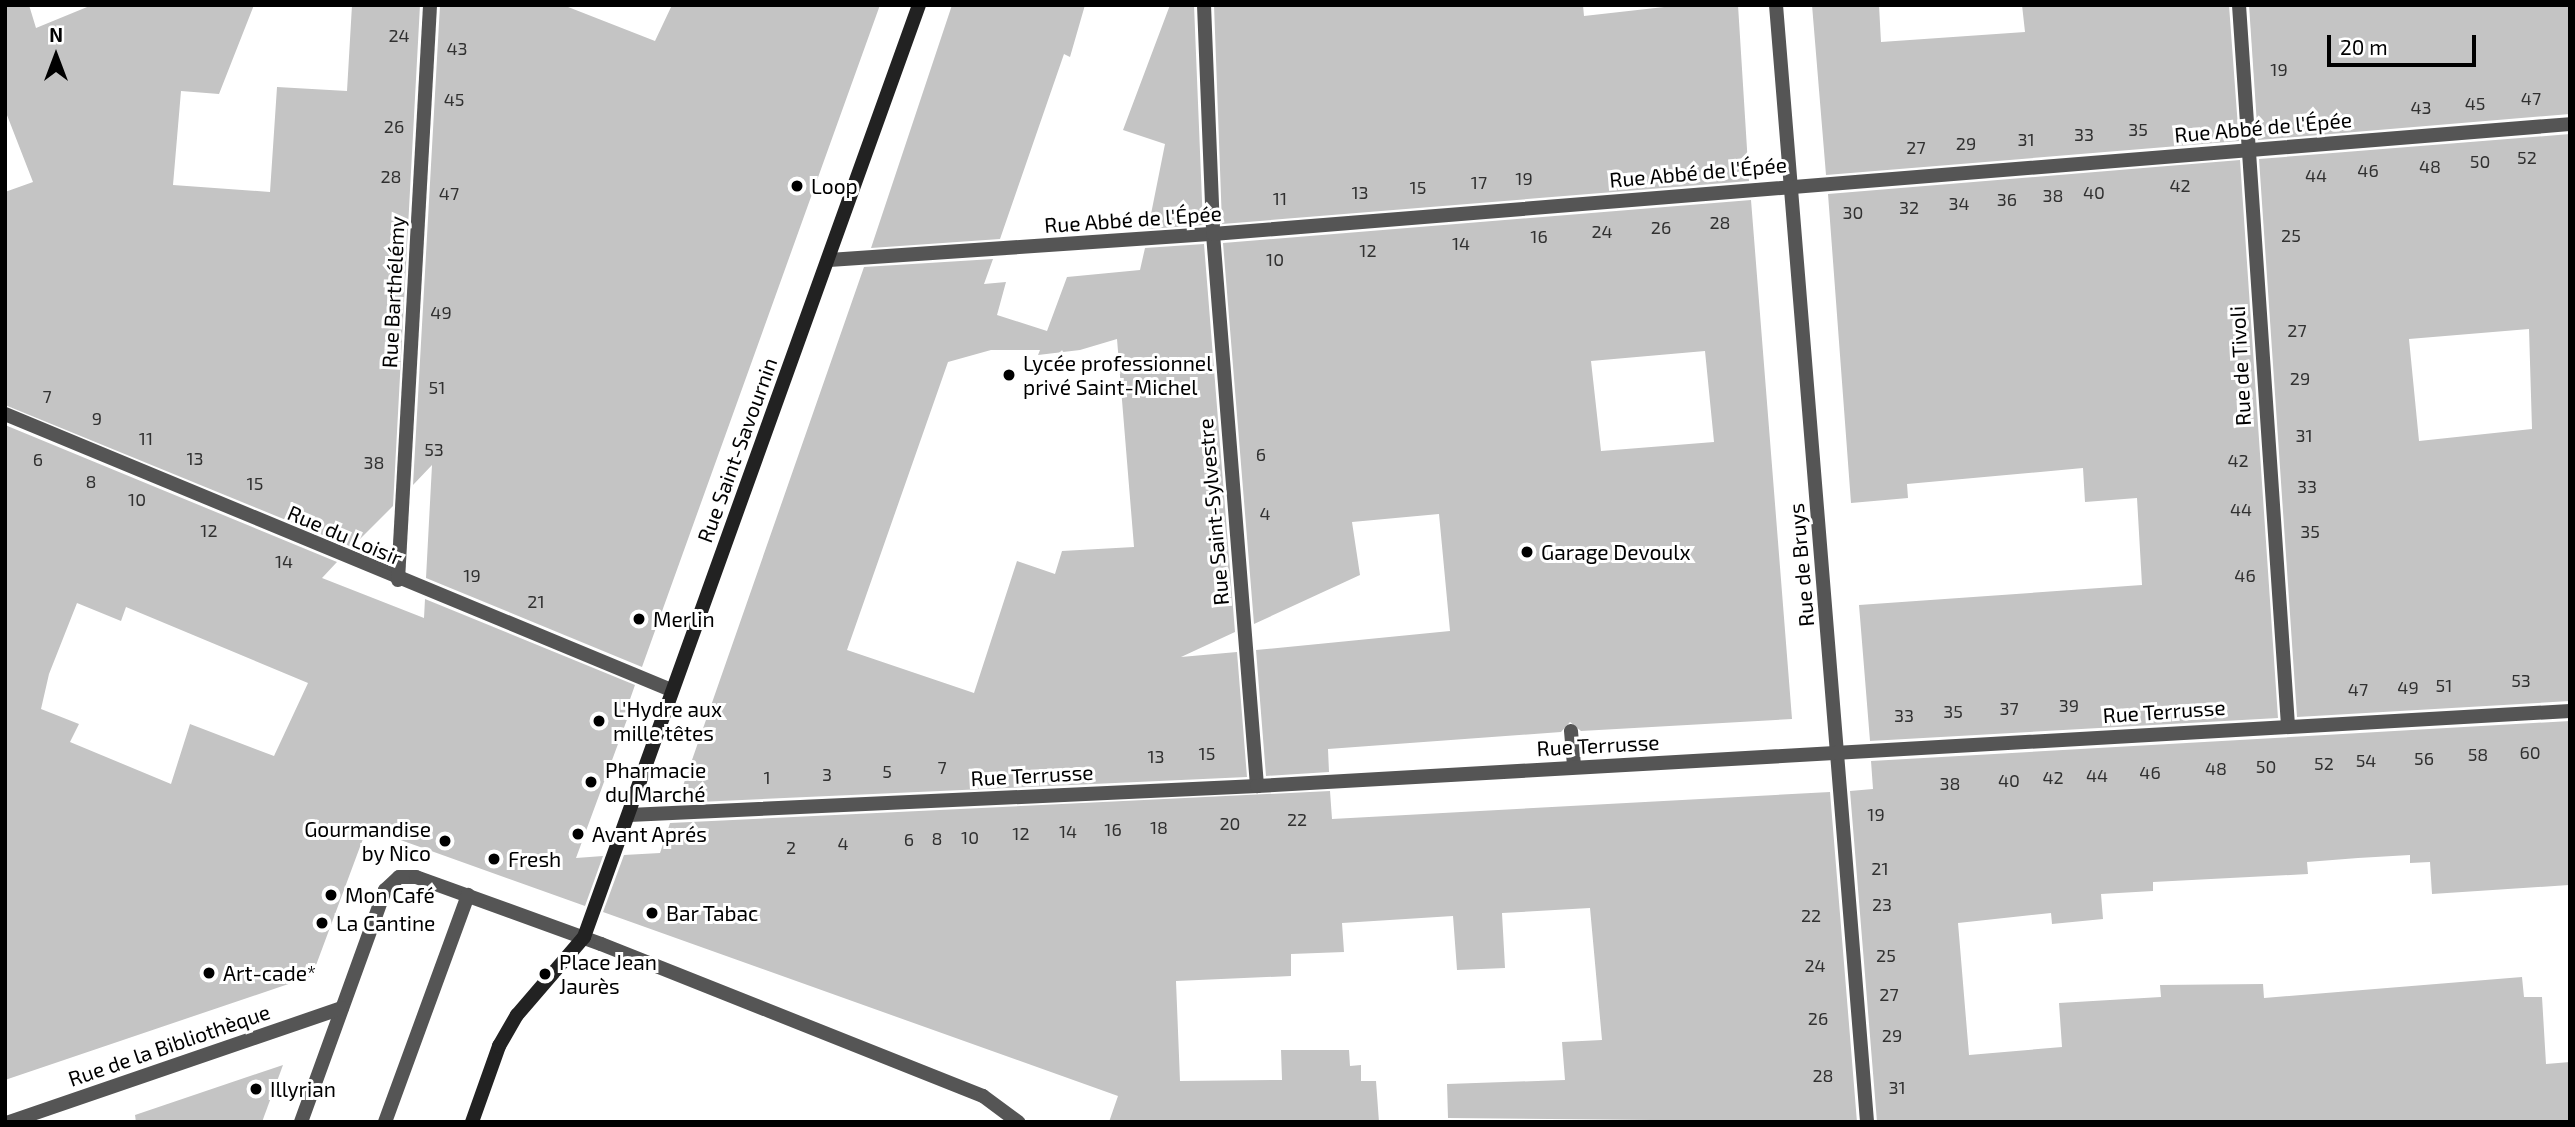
<!DOCTYPE html>
<html>
<head>
<meta charset="utf-8">
<style>
  body { margin:0 }
  #map { position:relative; width:2575px; height:1127px; overflow:hidden; background:#fff; font-family:"Exo 2",sans-serif }
  div>[style] { position:absolute }
  [style*='--x'] { left:calc(var(--x)*1px); top:calc(var(--y)*1px); width:calc(var(--w)*1px); rotate:calc(var(--a)*1deg) }
  .building>* { inset:0; background:#c4c4c4 }
  .lane>* { height:14px; margin:-7px; padding:0 7px; transform-origin:7px; border-radius:7px; background:#555 }
  .street>* { height:14px; margin:-7px; padding:0 7px; transform-origin:7px; border-radius:7px; background:#555 }
  .secondary>* { height:14px; margin:-7px; padding:0 7px; transform-origin:7px; border-radius:7px; background:#222 }
  .dots>* { width:19px; height:19px; translate:-50% -50%; box-sizing:border-box; border:4px solid #fff; border-radius:50% }
  span { translate:-50% -50%; white-space:nowrap; text-align:center; line-height:1.15; -webkit-text-stroke:6px #fff; paint-order:stroke }
  .number-label { font-size:18px; color:#313131 }
  .number-label span { -webkit-text-stroke-width:0 }
  .street-label { font-size:21px; color:#000 }
  .poi-label { font-size:21px; color:#000 }
  .left { translate:0 -50%; text-align:left }
  .right { translate:-100% -50%; text-align:right }
  .frame { position:absolute; inset:0; border:7px solid #000; pointer-events:none }
  .north { position:absolute; left:21px; top:21px; width:70px; height:70px; -webkit-text-stroke:5px #fff; paint-order:stroke; rotate:0deg; font-size:19px; font-weight:700; line-height:28px; text-align:center; color:#000 }
  .north::after { content:''; display:block; margin:auto; width:24px; height:32px; background:#000; clip-path:polygon(50% 0,100% 100%,50% 72%,0 100%) }
  .scale { position:absolute; left:2327px; top:35px; width:149px; height:32px; box-sizing:border-box; border:4px solid #000; border-top:0; padding-left:9px; font-size:21px; line-height:24px; white-space:nowrap; color:#000; -webkit-text-stroke:5px #fff; paint-order:stroke }
</style>
</head>
<body>
<div id="map">
  <div class="building">
    <i style="clip-path:polygon(5px 5px,29px 5px,36px 28px,92px 5px,254px 5px,219px 94px,181px 91px,173px 185px,270px 192px,277px 87px,347px 91px,352px 5px,420px 5px,393px 506px,352px 547px,5px 405px,5px 192px,33px 182px,5px 110px)"></i>
    <i style="clip-path:polygon(440px 5px,563px 5px,655px 41px,672px 5px,880px 5px,642px 667px,426px 578px,432px 465px,413px 485px)"></i>
    <i style="clip-path:polygon(952px 5px,1085px 5px,1070px 57px,1064px 54px,1000px 239px,871px 248px)"></i>
    <i style="clip-path:polygon(1170px 5px,1194px 5px,1203px 225px,1148px 229px,1165px 144px,1123px 130px)"></i>
    <i style="clip-path:polygon(1214px 5px,1583px 5px,1584px 16px,1682px 5px,1738px 5px,1749px 181px,1222px 224px)"></i>
    <i style="clip-path:polygon(1812px 5px,1879px 5px,1881px 42px,2025px 32px,2022px 5px,2229px 5px,2239px 141px,1826px 175px)"></i>
    <i style="clip-path:polygon(2249px 5px,2570px 5px,2570px 114px,2258px 140px)"></i>
    <i style="clip-path:polygon(evenodd,2570px 134px,2570px 701px,2297px 717px,2259px 159px,2570px 134px,2529px 329px,2532px 429px,2419px 441px,2409px 339px,2529px 329px)"></i>
    <i style="clip-path:polygon(2240px 160px,2278px 718px,1870px 741px,1859px 605px,2142px 585px,2137px 498px,2085px 502px,2083px 468px,1907px 484px,1908px 498px,1851px 503px,1828px 194px)"></i>
    <i style="clip-path:polygon(evenodd,1751px 200px,1792px 719px,1581px 731px,1570px 722px,1561px 732px,1328px 749px,1329px 772px,1266px 776px,1256px 650px,1450px 631px,1439px 514px,1352px 522px,1360px 575px,1254px 624px,1223px 243px,1751px 200px,1705px 351px,1714px 442px,1601px 451px,1591px 361px,1705px 351px)"></i>
    <i style="clip-path:polygon(evenodd,1204px 244px,1235px 632px,1181px 657px,1237px 652px,1247px 777px,677px 803px,864px 267px,993px 259px,984px 284px,1006px 282px,997px 315px,1047px 331px,1067px 277px,1140px 270px,1145px 248px,1204px 244px,1117px 339px,1134px 547px,1062px 551px,1055px 574px,1017px 561px,974px 693px,847px 650px,948px 362px,991px 350px,1040px 350px,1038px 355px,1080px 350px,1117px 339px)"></i>
    <i style="clip-path:polygon(evenodd,5px 425px,337px 562px,322px 578px,424px 618px,425px 599px,635px 685px,628px 705px,632px 706px,576px 858px,603px 856px,585px 906px,367px 828px,312px 976px,5px 1080px,5px 425px,77px 603px,121px 621px,126px 607px,308px 683px,274px 756px,190px 724px,171px 784px,70px 742px,79px 724px,41px 709px,49px 674px,77px 603px)"></i>
    <i style="clip-path:polygon(2570px 721px,2569px 885px,2432px 894px,2430px 862px,2410px 863px,2410px 855px,2358px 858px,2307px 862px,2308px 874px,2153px 882px,2153px 891px,2101px 894px,2103px 919px,2052px 924px,2051px 913px,1958px 923px,1969px 1055px,2062px 1047px,2059px 1003px,2161px 997px,2160px 985px,2263px 984px,2264px 998px,2522px 977px,2524px 997px,2542px 997px,2546px 1064px,2570px 1062px,2570px 1122px,1877px 1122px,1850px 791px,1873px 789px,1871px 761px)"></i>
    <i style="clip-path:polygon(1330px 791px,1332px 819px,1830px 792px,1857px 1122px,1448px 1118px,1447px 1084px,1565px 1080px,1562px 1042px,1602px 1040px,1590px 908px,1502px 913px,1505px 968px,1457px 970px,1453px 916px,1342px 923px,1344px 952px,1291px 954px,1291px 976px,1176px 981px,1180px 1081px,1282px 1080px,1281px 1050px,1349px 1050px,1350px 1066px,1361px 1065px,1361px 1081px,1376px 1081px,1379px 1122px,1109px 1122px,1118px 1096px,603px 912px,624px 855px,660px 853px,670px 823px)"></i>
    <i style="clip-path:polygon(283px 1065px,262px 1122px,136px 1122px,135px 1115px)"></i>
  </div>
  <div class="lane">
    <i style="--x:1204;--y:5;--w:229;--a:87.7"></i>
    <i style="--x:1571;--y:731;--w:36;--a:85"></i>
    <i style="--x:301;--y:1122;--w:247;--a:-70.1"></i>
    <i style="--x:385;--y:890;--w:19;--a:-43"></i>
    <i style="--x:399;--y:877;--w:17;--a:0"></i>
    <i style="--x:416;--y:877;--w:197;--a:19.9"></i>
    <i style="--x:601;--y:944;--w:411;--a:21.7"></i>
    <i style="--x:983;--y:1096;--w:44;--a:36.6"></i>
    <i style="--x:385;--y:1122;--w:242;--a:-69.9"></i>
  </div>
  <div class="street">
    <i style="--x:1776;--y:5;--w:1121;--a:85.34"></i>
    <i style="--x:2239;--y:5;--w:722;--a:86.11"></i>
    <i style="--x:1213;--y:234;--w:554;--a:85.44"></i>
    <i style="--x:829;--y:260;--w:385;--a:-3.9"></i>
    <i style="--x:1213;--y:234;--w:1361;--a:-4.63"></i>
    <i style="--x:5;--y:414;--w:721;--a:22.51"></i>
    <i style="--x:398;--y:580;--w:576;--a:-86.81"></i>
    <i style="--x:629;--y:815;--w:629;--a:-2.64"></i>
    <i style="--x:1257;--y:786;--w:1315;--a:-3.27"></i>
    <i style="--x:9;--y:1122;--w:352;--a:-18.9"></i>
  </div>
  <div class="secondary">
    <i style="--x:472;--y:1122;--w:81;--a:-70.4"></i>
    <i style="--x:499;--y:1046;--w:36;--a:-60"></i>
    <i style="--x:517;--y:1015;--w:103;--a:-49.3"></i>
    <i style="--x:584;--y:937;--w:990;--a:-70.23"></i>
  </div>
  <div class="dots">
    <i style="left:797px;top:186px;background:#000"></i>
    <i style="left:1009px;top:375px;background:#000"></i>
    <i style="left:1527px;top:552px;background:#000"></i>
    <i style="left:639px;top:619px;background:#000"></i>
    <i style="left:599px;top:721px;background:#000"></i>
    <i style="left:591px;top:782px;background:#000"></i>
    <i style="left:578px;top:834px;background:#000"></i>
    <i style="left:445px;top:841px;background:#000"></i>
    <i style="left:494px;top:859px;background:#000"></i>
    <i style="left:331px;top:895px;background:#000"></i>
    <i style="left:652px;top:913px;background:#000"></i>
    <i style="left:322px;top:923px;background:#000"></i>
    <i style="left:209px;top:973px;background:#000"></i>
    <i style="left:545px;top:974px;background:#000"></i>
    <i style="left:256px;top:1089px;background:#000"></i>
  </div>
  <div class="number-label">
    <span style="left:399px;top:35px">24</span>
    <span style="left:457px;top:48px">43</span>
    <span style="left:2279px;top:69px">19</span>
    <span style="left:2531px;top:98px">47</span>
    <span style="left:454px;top:99px">45</span>
    <span style="left:2475px;top:103px">45</span>
    <span style="left:2421px;top:107px">43</span>
    <span style="left:394px;top:126px">26</span>
    <span style="left:2138px;top:129px">35</span>
    <span style="left:2084px;top:134px">33</span>
    <span style="left:2026px;top:139px">31</span>
    <span style="left:1966px;top:143px">29</span>
    <span style="left:1916px;top:147px">27</span>
    <span style="left:2527px;top:157px">52</span>
    <span style="left:2480px;top:161px">50</span>
    <span style="left:2430px;top:166px">48</span>
    <span style="left:2368px;top:170px">46</span>
    <span style="left:2316px;top:175px">44</span>
    <span style="left:391px;top:176px">28</span>
    <span style="left:1524px;top:178px">19</span>
    <span style="left:1479px;top:182px">17</span>
    <span style="left:2180px;top:185px">42</span>
    <span style="left:1418px;top:187px">15</span>
    <span style="left:1360px;top:192px">13</span>
    <span style="left:2094px;top:192px">40</span>
    <span style="left:449px;top:193px">47</span>
    <span style="left:2053px;top:195px">38</span>
    <span style="left:1280px;top:198px">11</span>
    <span style="left:2007px;top:199px">36</span>
    <span style="left:1959px;top:203px">34</span>
    <span style="left:1909px;top:207px">32</span>
    <span style="left:1853px;top:212px">30</span>
    <span style="left:1720px;top:222px">28</span>
    <span style="left:1661px;top:227px">26</span>
    <span style="left:1602px;top:231px">24</span>
    <span style="left:2291px;top:235px">25</span>
    <span style="left:1539px;top:236px">16</span>
    <span style="left:1461px;top:243px">14</span>
    <span style="left:1368px;top:250px">12</span>
    <span style="left:1275px;top:259px">10</span>
    <span style="left:441px;top:312px">49</span>
    <span style="left:2297px;top:330px">27</span>
    <span style="left:2300px;top:378px">29</span>
    <span style="left:437px;top:387px">51</span>
    <span style="left:47px;top:396px">7</span>
    <span style="left:97px;top:418px">9</span>
    <span style="left:2304px;top:435px">31</span>
    <span style="left:146px;top:438px">11</span>
    <span style="left:434px;top:449px">53</span>
    <span style="left:1261px;top:454px">6</span>
    <span style="left:195px;top:458px">13</span>
    <span style="left:38px;top:459px">6</span>
    <span style="left:2238px;top:460px">42</span>
    <span style="left:374px;top:462px">38</span>
    <span style="left:91px;top:481px">8</span>
    <span style="left:255px;top:483px">15</span>
    <span style="left:2307px;top:486px">33</span>
    <span style="left:137px;top:499px">10</span>
    <span style="left:2241px;top:509px">44</span>
    <span style="left:1265px;top:513px">4</span>
    <span style="left:209px;top:530px">12</span>
    <span style="left:2310px;top:531px">35</span>
    <span style="left:284px;top:561px">14</span>
    <span style="left:472px;top:575px">19</span>
    <span style="left:2245px;top:575px">46</span>
    <span style="left:536px;top:601px">21</span>
    <span style="left:2521px;top:680px">53</span>
    <span style="left:2444px;top:685px">51</span>
    <span style="left:2408px;top:687px">49</span>
    <span style="left:2358px;top:689px">47</span>
    <span style="left:2069px;top:705px">39</span>
    <span style="left:2009px;top:708px">37</span>
    <span style="left:1953px;top:711px">35</span>
    <span style="left:1904px;top:715px">33</span>
    <span style="left:2530px;top:752px">60</span>
    <span style="left:1207px;top:753px">15</span>
    <span style="left:2478px;top:754px">58</span>
    <span style="left:1156px;top:756px">13</span>
    <span style="left:2424px;top:758px">56</span>
    <span style="left:2366px;top:760px">54</span>
    <span style="left:2324px;top:763px">52</span>
    <span style="left:2266px;top:766px">50</span>
    <span style="left:942px;top:767px">7</span>
    <span style="left:2216px;top:768px">48</span>
    <span style="left:887px;top:771px">5</span>
    <span style="left:2150px;top:772px">46</span>
    <span style="left:827px;top:774px">3</span>
    <span style="left:2097px;top:775px">44</span>
    <span style="left:767px;top:777px">1</span>
    <span style="left:2053px;top:777px">42</span>
    <span style="left:2009px;top:780px">40</span>
    <span style="left:1950px;top:783px">38</span>
    <span style="left:1876px;top:814px">19</span>
    <span style="left:1297px;top:819px">22</span>
    <span style="left:1230px;top:823px">20</span>
    <span style="left:1159px;top:827px">18</span>
    <span style="left:1113px;top:829px">16</span>
    <span style="left:1068px;top:831px">14</span>
    <span style="left:1021px;top:833px">12</span>
    <span style="left:970px;top:837px">10</span>
    <span style="left:937px;top:838px">8</span>
    <span style="left:909px;top:839px">6</span>
    <span style="left:843px;top:843px">4</span>
    <span style="left:791px;top:847px">2</span>
    <span style="left:1880px;top:868px">21</span>
    <span style="left:1882px;top:904px">23</span>
    <span style="left:1811px;top:915px">22</span>
    <span style="left:1886px;top:955px">25</span>
    <span style="left:1815px;top:965px">24</span>
    <span style="left:1889px;top:994px">27</span>
    <span style="left:1818px;top:1018px">26</span>
    <span style="left:1892px;top:1035px">29</span>
    <span style="left:1823px;top:1075px">28</span>
    <span style="left:1897px;top:1087px">31</span>
  </div>
  <div class="street-label">
    <span style="left:2263px;top:127px;rotate:-5deg">Rue Abbé de l'Épée</span>
    <span style="left:1698px;top:172px;rotate:-5deg">Rue Abbé de l'Épée</span>
    <span style="left:1133px;top:219px;rotate:-4deg">Rue Abbé de l'Épée</span>
    <span style="left:393px;top:292px;rotate:-87deg">Rue Barthélémy</span>
    <span style="left:2240px;top:366px;rotate:-93deg">Rue de Tivoli</span>
    <span style="left:737px;top:450px;rotate:-70deg">Rue Saint-Savournin</span>
    <span style="left:1213px;top:512px;rotate:-95deg">Rue Saint-Sylvestre</span>
    <span style="left:345px;top:535px;rotate:23deg">Rue du Loisir</span>
    <span style="left:1801px;top:565px;rotate:-95deg">Rue de Bruys</span>
    <span style="left:2164px;top:711px;rotate:-4deg">Rue Terrusse</span>
    <span style="left:1598px;top:745px;rotate:-3deg">Rue Terrusse</span>
    <span style="left:1032px;top:775px;rotate:-3deg">Rue Terrusse</span>
    <span style="left:169px;top:1045px;rotate:-19deg">Rue de la Bibliothèque</span>
  </div>
  <div class="poi-label">
    <span class="left" style="left:811px;top:186px">Loop</span>
    <span class="left" style="left:1023px;top:375px">Lycée professionnel<br>privé Saint-Michel</span>
    <span class="left" style="left:1541px;top:552px">Garage Devoulx</span>
    <span class="left" style="left:653px;top:619px">Merlin</span>
    <span class="left" style="left:613px;top:721px">L'Hydre aux<br>mille têtes</span>
    <span class="left" style="left:605px;top:782px">Pharmacie<br>du Marché</span>
    <span class="right" style="left:431px;top:841px">Gourmandise<br>by Nico</span>
    <span class="left" style="left:592px;top:834px">Avant Aprés</span>
    <span class="left" style="left:508px;top:859px">Fresh</span>
    <span class="left" style="left:345px;top:895px">Mon Café</span>
    <span class="left" style="left:666px;top:913px">Bar Tabac</span>
    <span class="left" style="left:336px;top:923px">La Cantine</span>
    <span class="left" style="left:559px;top:974px">Place Jean<br>Jaurès</span>
    <span class="left" style="left:223px;top:973px">Art-cade*</span>
    <span class="left" style="left:270px;top:1089px">Illyrian</span>
  </div>
  <div class="frame"></div>
  <div class="north">N</div>
  <div class="scale">20 m</div>
</div>
</body>
</html>
